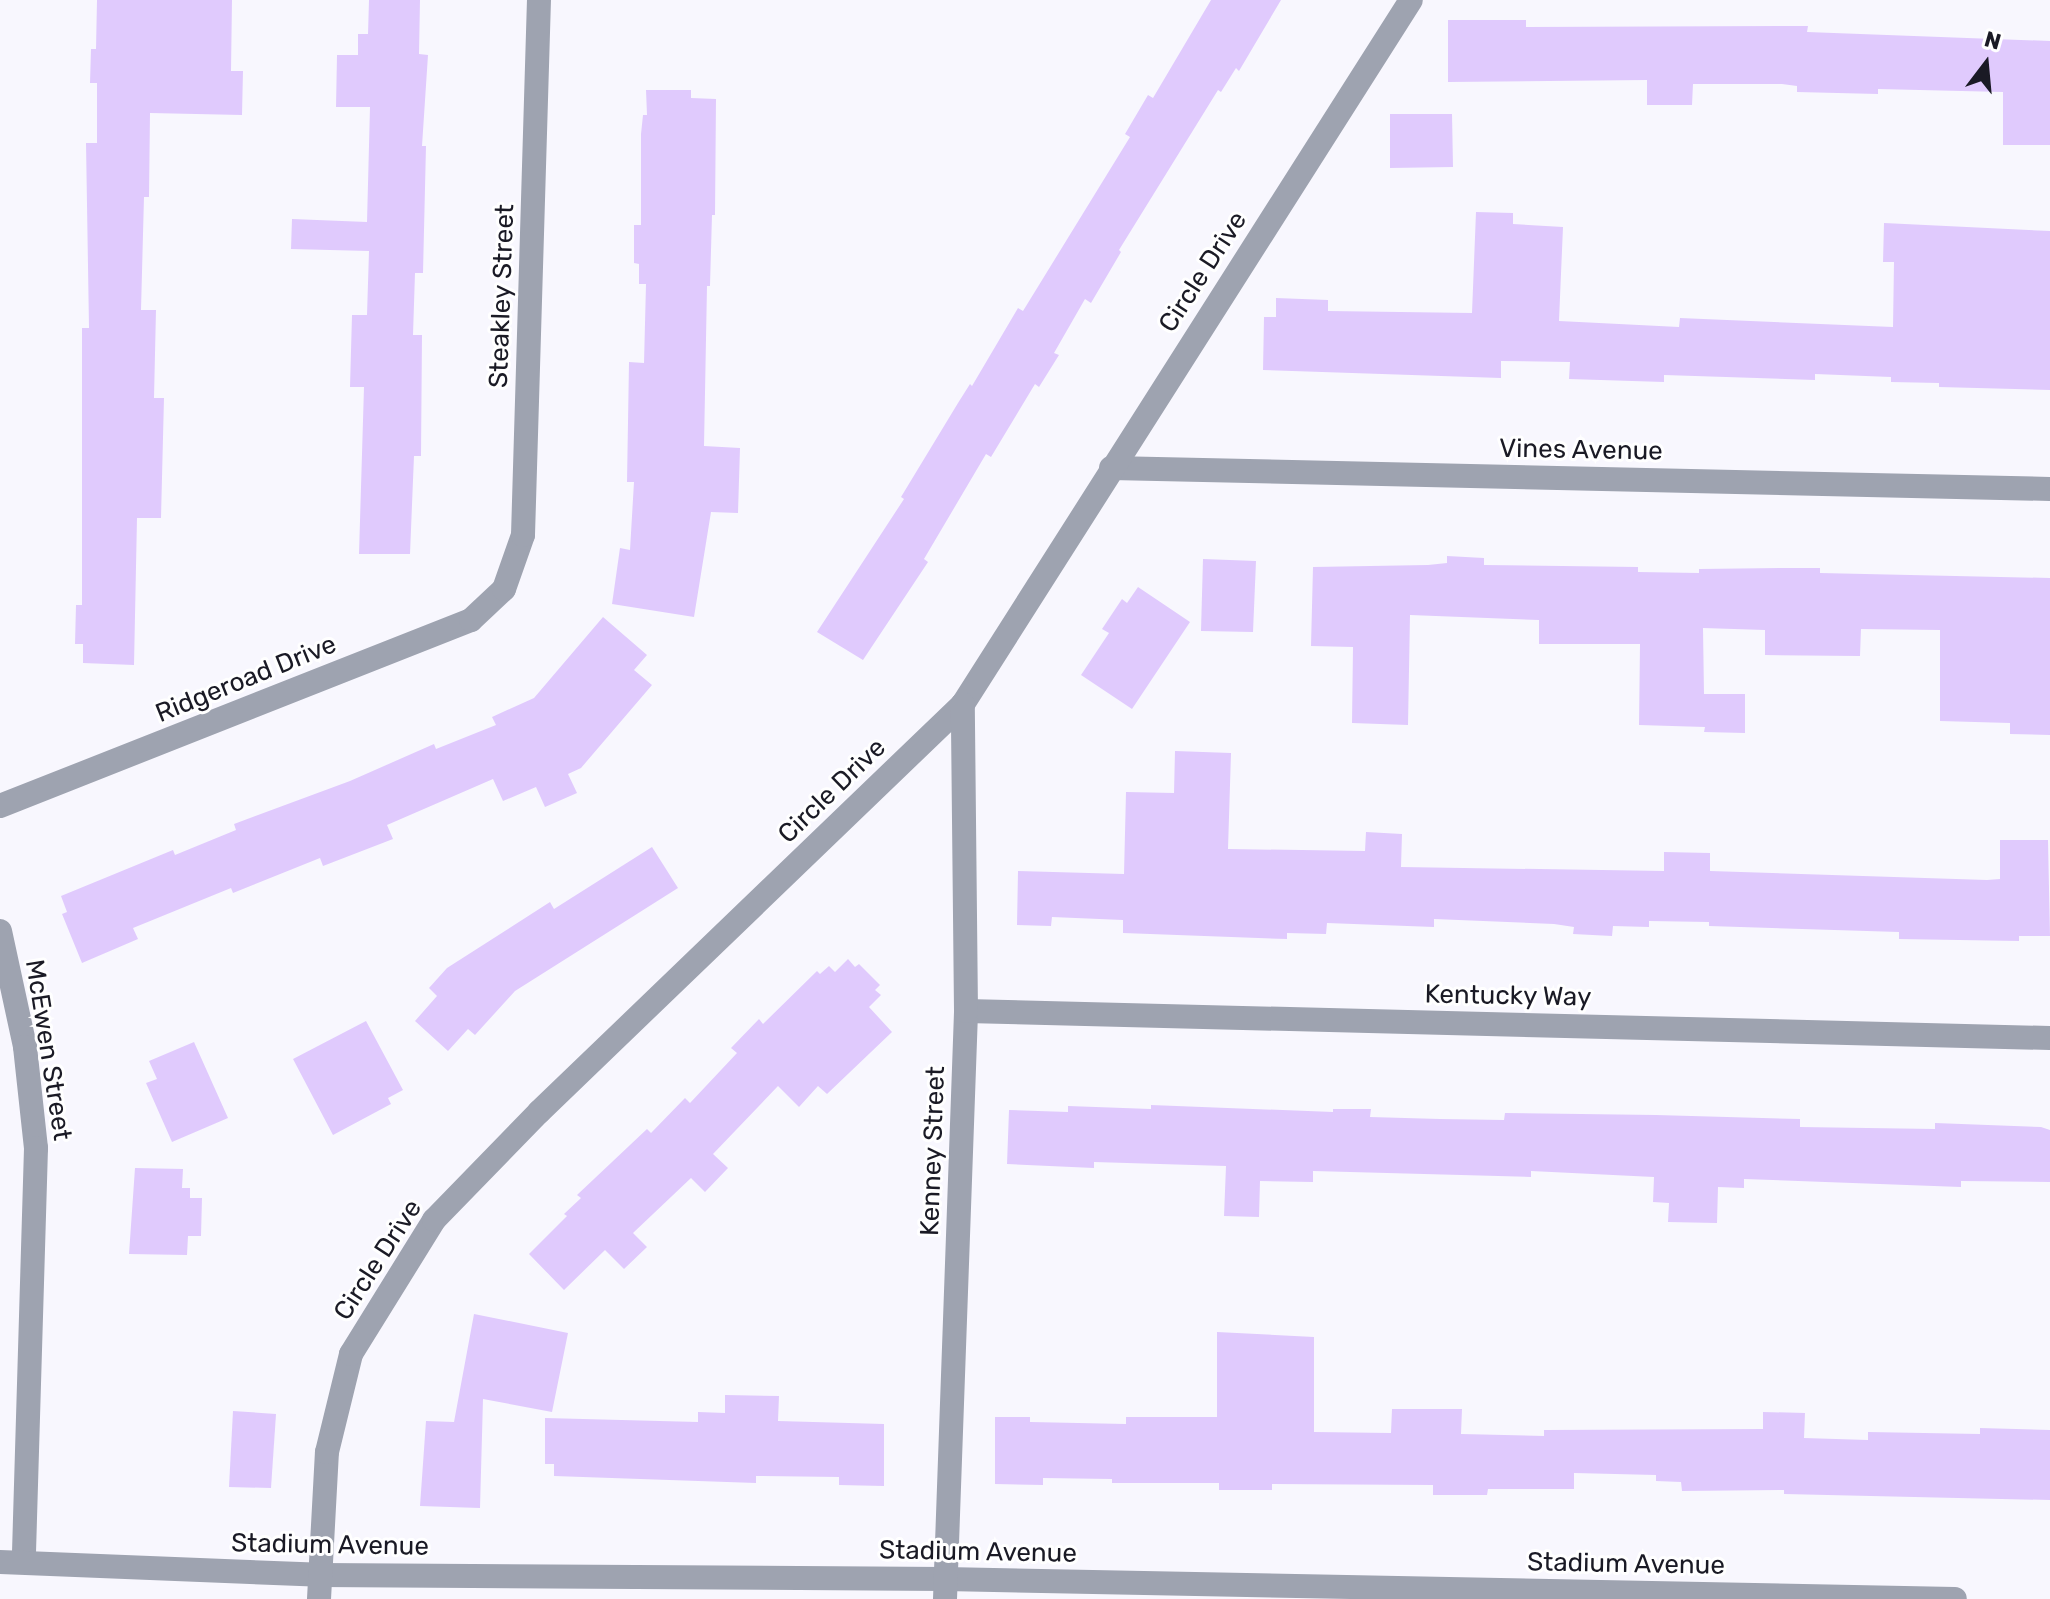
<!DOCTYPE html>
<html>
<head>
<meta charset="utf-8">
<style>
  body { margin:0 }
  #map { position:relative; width:2050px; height:1599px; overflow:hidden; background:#f8f7fe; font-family:Rubik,sans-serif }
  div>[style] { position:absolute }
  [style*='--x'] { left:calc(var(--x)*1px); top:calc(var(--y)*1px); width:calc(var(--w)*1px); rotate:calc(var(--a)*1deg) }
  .building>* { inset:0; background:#e0cafd }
  .street>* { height:24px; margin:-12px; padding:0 12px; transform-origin:12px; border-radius:12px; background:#9ea3b0 }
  span { translate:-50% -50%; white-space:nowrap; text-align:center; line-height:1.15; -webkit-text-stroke:6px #fff; paint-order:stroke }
  .street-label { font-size:26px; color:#1a1a25 }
  .north { position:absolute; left:1946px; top:24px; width:80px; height:80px; -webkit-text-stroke:6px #fff; paint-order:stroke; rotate:16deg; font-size:22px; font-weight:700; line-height:32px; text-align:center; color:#1a1a25 }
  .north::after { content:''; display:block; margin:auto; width:28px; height:36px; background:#1a1a25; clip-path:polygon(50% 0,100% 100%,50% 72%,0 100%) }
</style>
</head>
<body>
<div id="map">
  <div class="building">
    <i style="clip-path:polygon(97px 0,232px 0,231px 71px,243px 71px,242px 115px,150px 113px,149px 197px,144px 197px,141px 310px,156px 310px,154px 398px,164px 398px,161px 518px,137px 518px,134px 665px,83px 663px,83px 644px,75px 644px,76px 605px,82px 605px,82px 328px,89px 328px,86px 143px,97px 143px,97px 83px,90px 83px,91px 49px,96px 49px)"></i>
    <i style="clip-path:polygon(369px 0,420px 0,419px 54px,428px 55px,422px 146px,426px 146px,423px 273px,415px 273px,413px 335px,422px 335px,421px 456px,414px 456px,410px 554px,359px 554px,364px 387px,350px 387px,352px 315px,367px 315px,369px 251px,291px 249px,292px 219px,367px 222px,370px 107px,336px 107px,337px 55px,358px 55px,358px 34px,368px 34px)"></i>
    <i style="clip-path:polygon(1211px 0,1281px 0,1239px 71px,1236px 68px,1221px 92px,1218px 90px,1119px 250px,1121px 252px,1091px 303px,1085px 299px,1054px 353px,1059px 355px,1039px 387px,1035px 384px,991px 457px,986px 454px,924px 559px,928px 562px,863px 660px,817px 632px,904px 499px,901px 497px,958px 403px,970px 384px,972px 386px,1018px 308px,1023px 311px,1130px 137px,1125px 134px,1148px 95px,1153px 98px)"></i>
    <i style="clip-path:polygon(1448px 20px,1526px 20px,1526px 27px,1808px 26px,1807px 32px,2050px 41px,2050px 145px,2003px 145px,2003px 92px,1878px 89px,1878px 94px,1797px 92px,1797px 86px,1782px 84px,1693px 84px,1692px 105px,1647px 105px,1647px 80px,1448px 82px)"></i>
    <i style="clip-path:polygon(646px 90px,691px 90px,691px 98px,716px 99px,715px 215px,712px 215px,710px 286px,707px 286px,704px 446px,740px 448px,738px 513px,711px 512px,694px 617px,612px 604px,620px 548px,630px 550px,634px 482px,627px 482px,629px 362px,644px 363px,646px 284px,639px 284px,639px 264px,634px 263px,634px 225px,641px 225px,641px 134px,643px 115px,647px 115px)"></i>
    <i style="clip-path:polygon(1390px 114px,1452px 114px,1453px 167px,1390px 168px)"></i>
    <i style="clip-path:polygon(1476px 212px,1513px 213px,1513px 224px,1563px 227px,1559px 321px,1679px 327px,1680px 318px,1893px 327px,1894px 262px,1883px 262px,1884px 223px,2050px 231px,2050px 390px,1939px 387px,1939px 383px,1891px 382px,1891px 377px,1815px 374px,1815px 380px,1664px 375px,1664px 382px,1569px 379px,1570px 362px,1501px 361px,1501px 378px,1263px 370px,1264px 317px,1276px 317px,1276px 298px,1328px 300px,1328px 311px,1472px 313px)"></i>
    <i style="clip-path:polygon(1447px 556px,1484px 558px,1484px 565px,1638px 567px,1638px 572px,1699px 573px,1699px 569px,1787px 568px,1820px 568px,1820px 573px,2050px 578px,2050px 735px,2010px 734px,2010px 723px,1940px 721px,1940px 630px,1861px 629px,1860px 656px,1765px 655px,1765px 630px,1703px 628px,1704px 694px,1745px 694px,1745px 733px,1704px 732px,1705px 727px,1639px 725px,1640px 644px,1539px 644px,1539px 620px,1410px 615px,1408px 725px,1352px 723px,1353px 647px,1311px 646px,1313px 567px,1428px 565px,1447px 563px)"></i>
    <i style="clip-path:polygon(1203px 559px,1256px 561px,1253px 632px,1201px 631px)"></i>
    <i style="clip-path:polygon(1138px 587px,1190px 622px,1132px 709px,1081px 675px,1109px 633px,1102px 629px,1122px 599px,1127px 603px)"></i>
    <i style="clip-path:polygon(603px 617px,647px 655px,634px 670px,652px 685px,581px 768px,568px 774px,577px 793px,545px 807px,536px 787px,503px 801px,493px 779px,387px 825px,393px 839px,323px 866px,320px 858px,233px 893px,231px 888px,133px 928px,138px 939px,82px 963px,62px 914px,67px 912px,61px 896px,173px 850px,175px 855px,236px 830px,234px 824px,350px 781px,434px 744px,436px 749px,496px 725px,492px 717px,534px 698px)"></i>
    <i style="clip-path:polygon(1175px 751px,1231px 753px,1228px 849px,1365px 851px,1366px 832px,1402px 834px,1401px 867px,1664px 871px,1664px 852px,1710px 853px,1710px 871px,1987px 880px,2000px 879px,2000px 840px,2048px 840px,2050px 936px,2019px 936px,2019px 941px,1899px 939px,1899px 932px,1709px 926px,1709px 922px,1649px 921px,1649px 927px,1613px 926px,1612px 936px,1573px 934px,1574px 927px,1554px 924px,1434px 919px,1434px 927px,1327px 923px,1326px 934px,1287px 933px,1287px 939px,1123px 933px,1123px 920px,1052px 917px,1051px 926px,1017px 925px,1018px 871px,1124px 874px,1126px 792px,1174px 793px)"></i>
    <i style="clip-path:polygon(652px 847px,678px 888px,515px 991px,475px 1035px,468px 1029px,448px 1051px,415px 1021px,437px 996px,429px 988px,447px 968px,550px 902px,554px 909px)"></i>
    <i style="clip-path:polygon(848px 959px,855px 967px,859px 964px,880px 985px,875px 990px,881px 995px,869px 1007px,892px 1032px,827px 1094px,818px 1086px,799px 1107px,778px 1086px,713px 1154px,728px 1168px,705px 1192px,691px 1178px,633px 1233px,647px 1247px,624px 1269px,605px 1250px,564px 1290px,529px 1254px,567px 1216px,564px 1214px,581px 1198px,577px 1195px,647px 1129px,651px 1133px,685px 1098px,690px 1103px,737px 1053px,731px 1048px,759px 1019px,763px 1024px,817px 971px,820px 974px,829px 966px,835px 972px)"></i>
    <i style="clip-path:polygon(366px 1021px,403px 1090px,388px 1098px,391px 1104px,333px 1135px,293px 1059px)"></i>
    <i style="clip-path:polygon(194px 1042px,228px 1118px,172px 1142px,146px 1083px,157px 1079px,149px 1061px)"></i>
    <i style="clip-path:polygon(1151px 1105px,1333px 1112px,1333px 1109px,1371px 1109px,1370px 1117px,1440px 1119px,1504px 1120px,1505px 1113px,1656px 1115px,1800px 1119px,1800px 1127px,1935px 1129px,1935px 1123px,2041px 1127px,2050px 1130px,2050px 1182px,1961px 1181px,1961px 1187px,1744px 1179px,1744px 1188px,1718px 1187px,1717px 1223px,1668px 1222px,1669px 1203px,1653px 1202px,1654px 1177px,1531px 1171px,1531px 1177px,1313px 1171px,1313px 1182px,1260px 1181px,1259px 1217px,1224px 1216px,1226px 1166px,1094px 1162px,1094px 1168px,1007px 1164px,1009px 1110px,1068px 1112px,1068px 1106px,1151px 1109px)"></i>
    <i style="clip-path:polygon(135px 1168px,183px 1169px,182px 1188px,190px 1188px,190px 1198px,202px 1198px,201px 1236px,188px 1236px,187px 1255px,129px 1254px)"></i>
    <i style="clip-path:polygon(474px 1314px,568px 1333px,552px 1412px,483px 1399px,480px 1508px,420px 1506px,426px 1421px,454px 1422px)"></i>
    <i style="clip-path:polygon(1217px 1332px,1314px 1337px,1314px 1432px,1391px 1433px,1392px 1409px,1462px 1409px,1461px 1434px,1544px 1436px,1544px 1430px,1763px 1429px,1763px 1412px,1805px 1413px,1804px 1438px,1868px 1440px,1868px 1432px,1980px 1434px,1980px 1428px,2050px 1430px,2050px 1500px,1784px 1494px,1784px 1490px,1682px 1491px,1681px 1482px,1656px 1481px,1656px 1475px,1574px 1473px,1574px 1489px,1488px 1489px,1487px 1495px,1433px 1495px,1433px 1485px,1272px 1484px,1272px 1490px,1219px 1490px,1219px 1483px,1112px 1483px,1112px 1479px,1043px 1478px,1043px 1485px,995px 1484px,995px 1417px,1030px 1417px,1030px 1422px,1126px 1424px,1126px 1417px,1217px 1417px)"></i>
    <i style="clip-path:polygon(725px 1395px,779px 1396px,778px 1421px,884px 1424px,884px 1486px,839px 1485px,839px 1477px,756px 1476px,756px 1483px,554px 1476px,554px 1464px,545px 1464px,545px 1418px,698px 1422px,698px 1412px,725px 1413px)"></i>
    <i style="clip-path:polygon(233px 1411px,276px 1414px,271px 1488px,229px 1487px)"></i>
  </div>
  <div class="street">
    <i style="--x:1111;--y:468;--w:939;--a:1.28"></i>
    <i style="--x:0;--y:806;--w:506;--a:-21.55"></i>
    <i style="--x:471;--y:620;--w:45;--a:-43.2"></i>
    <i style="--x:504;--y:589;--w:57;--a:-70.6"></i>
    <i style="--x:523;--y:535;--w:535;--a:-88.29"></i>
    <i style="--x:0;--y:931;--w:119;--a:77.8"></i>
    <i style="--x:25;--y:1047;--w:102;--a:83.8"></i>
    <i style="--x:36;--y:1148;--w:414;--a:91.7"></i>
    <i style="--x:966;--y:1011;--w:1084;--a:1.43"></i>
    <i style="--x:0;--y:1562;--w:320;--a:2.3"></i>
    <i style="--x:320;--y:1575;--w:625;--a:0.37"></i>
    <i style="--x:945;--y:1579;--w:1010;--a:1.13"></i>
    <i style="--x:319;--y:1599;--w:147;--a:-86.9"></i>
    <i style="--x:327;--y:1452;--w:101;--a:-76.2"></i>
    <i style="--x:351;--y:1354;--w:158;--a:-58.2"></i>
    <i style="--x:434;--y:1220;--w:151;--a:-45.8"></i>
    <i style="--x:539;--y:1112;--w:588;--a:-43.9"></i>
    <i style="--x:963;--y:704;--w:834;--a:-57.53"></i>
    <i style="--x:945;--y:1599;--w:588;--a:-87.95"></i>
    <i style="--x:966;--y:1011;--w:307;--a:-90.6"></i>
  </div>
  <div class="street-label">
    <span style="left:1203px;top:272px;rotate:-57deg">Circle Drive</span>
    <span style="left:502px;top:296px;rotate:-88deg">Steakley Street</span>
    <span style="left:1581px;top:450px;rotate:1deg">Vines Avenue</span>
    <span style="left:246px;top:679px;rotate:-22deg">Ridgeroad Drive</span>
    <span style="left:832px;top:791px;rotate:-44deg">Circle Drive</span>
    <span style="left:1508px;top:996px;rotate:1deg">Kentucky Way</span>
    <span style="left:48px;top:1050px;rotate:81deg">McEwen Street</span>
    <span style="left:933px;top:1151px;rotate:-88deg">Kenney Street</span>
    <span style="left:378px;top:1260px;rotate:-57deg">Circle Drive</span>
    <span style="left:330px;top:1545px;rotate:1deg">Stadium Avenue</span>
    <span style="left:978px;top:1552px;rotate:1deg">Stadium Avenue</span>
    <span style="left:1626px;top:1564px;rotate:1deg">Stadium Avenue</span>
  </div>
  <div class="north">N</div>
</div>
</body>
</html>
